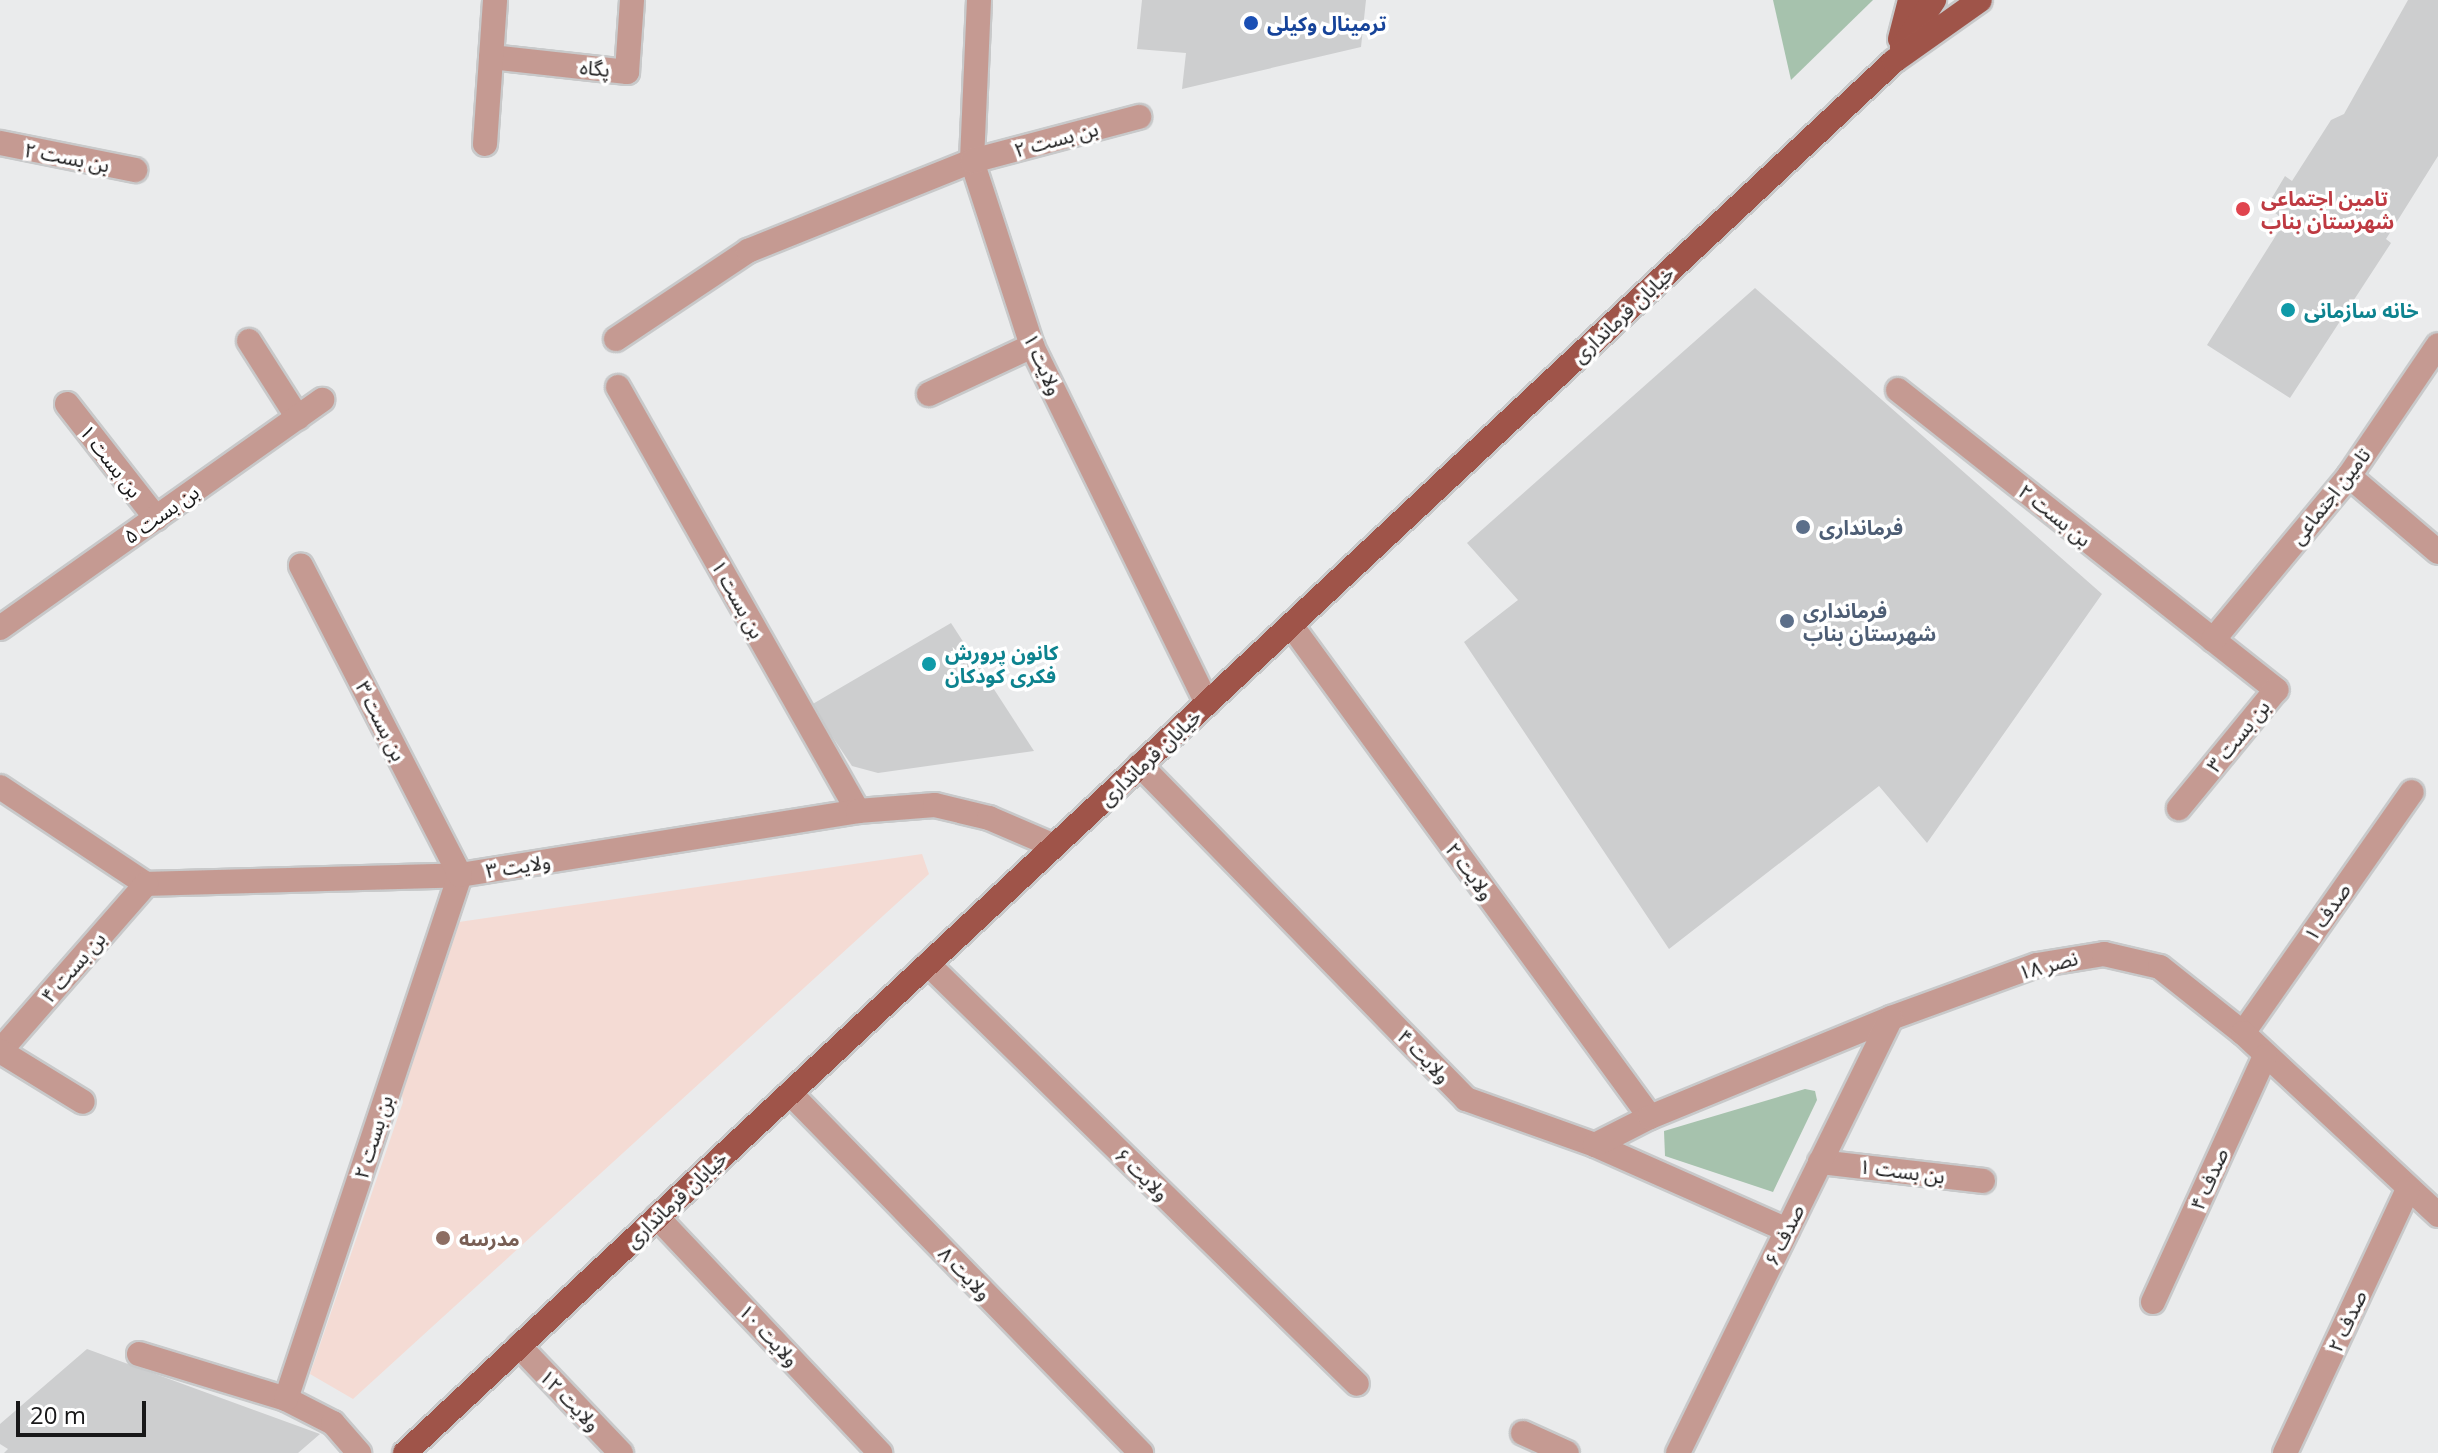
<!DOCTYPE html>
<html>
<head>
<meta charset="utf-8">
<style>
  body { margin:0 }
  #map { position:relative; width:2438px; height:1453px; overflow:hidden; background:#eaebec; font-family:"Open Sans","Noto Sans Arabic",sans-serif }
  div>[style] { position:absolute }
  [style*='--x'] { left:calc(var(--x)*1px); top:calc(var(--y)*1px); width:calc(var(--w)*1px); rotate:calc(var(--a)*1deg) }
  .education>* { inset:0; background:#f4dbd4 }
  .green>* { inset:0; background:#a6c2ad }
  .building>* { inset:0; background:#cdcecf }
  .roads { filter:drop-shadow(2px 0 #c8c9ca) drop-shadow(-2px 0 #c8c9ca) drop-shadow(0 2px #c8c9ca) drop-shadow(0 -2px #c8c9ca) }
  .minor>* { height:24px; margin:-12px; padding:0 12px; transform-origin:12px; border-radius:12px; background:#c59a92 }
  .major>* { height:24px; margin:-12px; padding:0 12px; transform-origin:12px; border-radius:12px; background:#9f5449 }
  .dots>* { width:22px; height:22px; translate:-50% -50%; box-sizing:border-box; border:4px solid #fff; border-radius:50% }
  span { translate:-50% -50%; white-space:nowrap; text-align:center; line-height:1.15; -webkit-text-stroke:7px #fff; paint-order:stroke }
  .transit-label { font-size:20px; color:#164399; font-weight:700 }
  .left { translate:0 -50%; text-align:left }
  .street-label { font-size:20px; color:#181819 }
  .health-label { font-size:20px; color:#be3a42; font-weight:700 }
  .culture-label { font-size:20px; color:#0d838f; font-weight:700 }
  .service-label { font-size:20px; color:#4e5e75; font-weight:700 }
  .education-label { font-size:20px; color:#785e54; font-weight:700 }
  .scale { position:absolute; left:16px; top:1401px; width:130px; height:36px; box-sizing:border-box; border:4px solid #181819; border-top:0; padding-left:10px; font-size:24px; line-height:28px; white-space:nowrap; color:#181819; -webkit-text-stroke:6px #fff; paint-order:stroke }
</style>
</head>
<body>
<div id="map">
  <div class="education">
    <i style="clip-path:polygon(922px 854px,929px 874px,353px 1399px,310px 1374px,403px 1102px,399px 1074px,452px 923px)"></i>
  </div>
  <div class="green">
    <i style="clip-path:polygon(1773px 0,1873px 0,1791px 80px)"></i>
    <i style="clip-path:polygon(1805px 1089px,1815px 1091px,1817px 1100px,1773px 1192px,1665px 1156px,1664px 1131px)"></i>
  </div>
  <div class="building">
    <i style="clip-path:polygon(1142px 0,1366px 0,1361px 47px,1182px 89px,1186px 53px,1137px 49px)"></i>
    <i style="clip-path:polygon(2408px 0,2438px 0,2438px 156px,2386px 239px,2391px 243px,2290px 398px,2207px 345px,2285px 221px,2267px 206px,2285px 176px,2292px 181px,2331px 120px,2344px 114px)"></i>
    <i style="clip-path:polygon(1755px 288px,2102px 594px,1927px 843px,1879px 786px,1669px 949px,1464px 642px,1518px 600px,1467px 543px)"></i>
    <i style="clip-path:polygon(951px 623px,1034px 751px,878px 773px,852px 766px,811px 705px)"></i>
    <i style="clip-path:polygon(87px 1349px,320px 1434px,298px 1453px,4px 1453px,8px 1449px,0 1444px,0 1424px)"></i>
  </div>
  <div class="roads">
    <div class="minor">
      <i style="--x:979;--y:0;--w:161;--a:92.5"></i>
      <i style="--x:972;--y:161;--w:194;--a:72"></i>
      <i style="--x:1032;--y:346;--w:398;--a:63.9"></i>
      <i style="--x:491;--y:57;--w:137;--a:6.3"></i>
      <i style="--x:627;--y:72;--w:72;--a:-86"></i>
      <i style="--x:0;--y:143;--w:138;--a:11.3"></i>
      <i style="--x:485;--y:144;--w:144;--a:-86"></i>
      <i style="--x:616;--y:339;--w:159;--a:-33.7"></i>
      <i style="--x:748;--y:251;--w:241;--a:-21.9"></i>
      <i style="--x:972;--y:161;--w:173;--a:-14.8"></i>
      <i style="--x:249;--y:341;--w:91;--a:57.5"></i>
      <i style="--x:618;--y:387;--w:487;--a:60.5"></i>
      <i style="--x:1898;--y:390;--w:483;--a:38.4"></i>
      <i style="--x:2276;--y:690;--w:153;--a:129.4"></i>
      <i style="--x:929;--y:394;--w:114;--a:-25"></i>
      <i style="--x:67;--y:404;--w:145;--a:52"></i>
      <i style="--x:2349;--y:476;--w:117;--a:40.5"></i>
      <i style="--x:1291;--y:625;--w:609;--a:53.88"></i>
      <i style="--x:0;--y:628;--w:395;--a:-35.3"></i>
      <i style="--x:2213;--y:640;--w:213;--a:-50.3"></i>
      <i style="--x:2349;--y:476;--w:158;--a:-55.8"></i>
      <i style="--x:1140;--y:765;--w:467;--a:45.7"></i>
      <i style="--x:1466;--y:1099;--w:137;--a:19.6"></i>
      <i style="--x:1595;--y:1145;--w:210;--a:23.9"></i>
      <i style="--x:0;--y:787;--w:175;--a:33.6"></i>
      <i style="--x:146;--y:884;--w:314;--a:-1.6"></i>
      <i style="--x:460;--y:875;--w:403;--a:-9.1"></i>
      <i style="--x:858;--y:811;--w:77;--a:-4.5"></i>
      <i style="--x:935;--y:805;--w:56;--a:13.5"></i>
      <i style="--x:989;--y:818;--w:71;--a:23.3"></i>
      <i style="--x:928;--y:964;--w:600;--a:44.39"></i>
      <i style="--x:2243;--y:1033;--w:294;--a:-55"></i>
      <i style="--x:0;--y:1051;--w:222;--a:-48.8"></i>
      <i style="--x:0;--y:1051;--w:97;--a:31.6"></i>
      <i style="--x:790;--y:1093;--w:503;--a:45.73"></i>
      <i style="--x:1595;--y:1145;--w:62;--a:-27"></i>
      <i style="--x:1650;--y:1117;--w:261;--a:-22.3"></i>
      <i style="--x:1891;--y:1018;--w:155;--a:-20"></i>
      <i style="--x:2037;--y:965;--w:68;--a:-9.3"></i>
      <i style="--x:2104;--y:954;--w:57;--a:13.1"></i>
      <i style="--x:2160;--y:967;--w:106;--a:38.5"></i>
      <i style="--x:2243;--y:1033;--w:267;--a:43"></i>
      <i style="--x:1820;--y:1162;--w:164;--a:6.6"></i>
      <i style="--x:657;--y:1217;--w:325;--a:46.6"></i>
      <i style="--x:2153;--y:1302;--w:270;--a:-65.5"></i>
      <i style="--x:519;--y:1346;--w:148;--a:46.4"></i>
      <i style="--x:139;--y:1354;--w:154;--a:17"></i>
      <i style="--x:286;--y:1399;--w:53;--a:27.1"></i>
      <i style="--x:333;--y:1423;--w:40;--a:49"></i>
      <i style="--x:286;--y:1399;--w:552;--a:-71.63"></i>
      <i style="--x:460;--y:875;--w:348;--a:-117.2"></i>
      <i style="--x:1523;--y:1433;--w:48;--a:24.4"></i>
      <i style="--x:1678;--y:1453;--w:484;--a:-63.9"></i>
      <i style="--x:2285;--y:1453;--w:291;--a:-65"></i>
    </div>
    <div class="major">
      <i style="--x:1900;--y:39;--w:40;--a:-75.6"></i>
      <i style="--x:1902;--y:48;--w:58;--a:-56.3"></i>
      <i style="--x:405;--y:1453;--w:2038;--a:-43.07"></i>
      <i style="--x:1894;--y:61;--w:105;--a:-35.3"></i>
    </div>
  </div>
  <div class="dots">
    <i style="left:1251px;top:23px;background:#1a4fb4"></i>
    <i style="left:2243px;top:209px;background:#e0444e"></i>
    <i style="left:2288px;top:310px;background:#0f9aa8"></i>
    <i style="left:1803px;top:527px;background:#5c6f8a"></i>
    <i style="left:1787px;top:621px;background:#5c6f8a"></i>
    <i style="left:929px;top:664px;background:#0f9aa8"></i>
    <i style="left:443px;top:1238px;background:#8d6e63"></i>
  </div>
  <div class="transit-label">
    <span class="left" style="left:1267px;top:23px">ترمینال وکیلی</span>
  </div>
  <div class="street-label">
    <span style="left:595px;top:68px;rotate:6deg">پگاه</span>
    <span style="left:1056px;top:139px;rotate:-15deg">بن بست ۲</span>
    <span style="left:67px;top:157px;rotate:11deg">بن بست ۲</span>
    <span style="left:1623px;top:314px;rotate:-43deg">خیابان فرمانداری</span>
    <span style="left:1043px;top:364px;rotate:66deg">ولایت ۱</span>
    <span style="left:111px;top:461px;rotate:52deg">بن بست ۱</span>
    <span style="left:2330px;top:496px;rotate:-52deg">تامین اجتماعی</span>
    <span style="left:161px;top:514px;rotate:-35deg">بن بست ۵</span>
    <span style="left:2055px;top:515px;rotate:39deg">بن بست ۲</span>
    <span style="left:738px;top:599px;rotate:61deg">بن بست ۱</span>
    <span style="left:381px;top:721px;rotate:63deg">بن بست ۳</span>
    <span style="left:2238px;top:736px;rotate:-51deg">بن بست ۳</span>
    <span style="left:1150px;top:757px;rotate:-43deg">خیابان فرمانداری</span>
    <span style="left:518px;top:866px;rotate:-9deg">ولایت ۳</span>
    <span style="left:1470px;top:871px;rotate:54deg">ولایت ۲</span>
    <span style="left:2327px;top:912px;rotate:-55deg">صدف ۱</span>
    <span style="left:2048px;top:965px;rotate:-15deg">نصر ۱۸</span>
    <span style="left:73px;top:967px;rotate:-49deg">بن بست ۴</span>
    <span style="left:1424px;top:1056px;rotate:46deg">ولایت ۴</span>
    <span style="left:373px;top:1137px;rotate:-72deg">بن بست ۲</span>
    <span style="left:1902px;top:1171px;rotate:7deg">بن بست ۱</span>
    <span style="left:1142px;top:1174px;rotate:44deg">ولایت ۶</span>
    <span style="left:2209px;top:1179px;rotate:-66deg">صدف ۴</span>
    <span style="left:676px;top:1199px;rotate:-43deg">خیابان فرمانداری</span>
    <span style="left:1784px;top:1235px;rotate:-64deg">صدف ۶</span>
    <span style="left:965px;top:1273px;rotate:46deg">ولایت ۸</span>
    <span style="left:2347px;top:1321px;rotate:-65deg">صدف ۲</span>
    <span style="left:769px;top:1335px;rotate:47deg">ولایت ۱۰</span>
    <span style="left:570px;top:1400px;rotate:46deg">ولایت ۱۲</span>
  </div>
  <div class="health-label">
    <span class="left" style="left:2261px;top:210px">تامین اجتماعی<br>شهرستان بناب</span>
  </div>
  <div class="culture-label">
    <span class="left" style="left:2304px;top:310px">خانه سازمانی</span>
    <span class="left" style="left:945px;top:664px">کانون پرورش<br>فکری کودکان</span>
  </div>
  <div class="service-label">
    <span class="left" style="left:1819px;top:527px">فرمانداری</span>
    <span class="left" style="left:1803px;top:622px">فرمانداری<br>شهرستان بناب</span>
  </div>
  <div class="education-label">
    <span class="left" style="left:459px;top:1238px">مدرسه</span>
  </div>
  <div class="scale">20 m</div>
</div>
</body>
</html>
